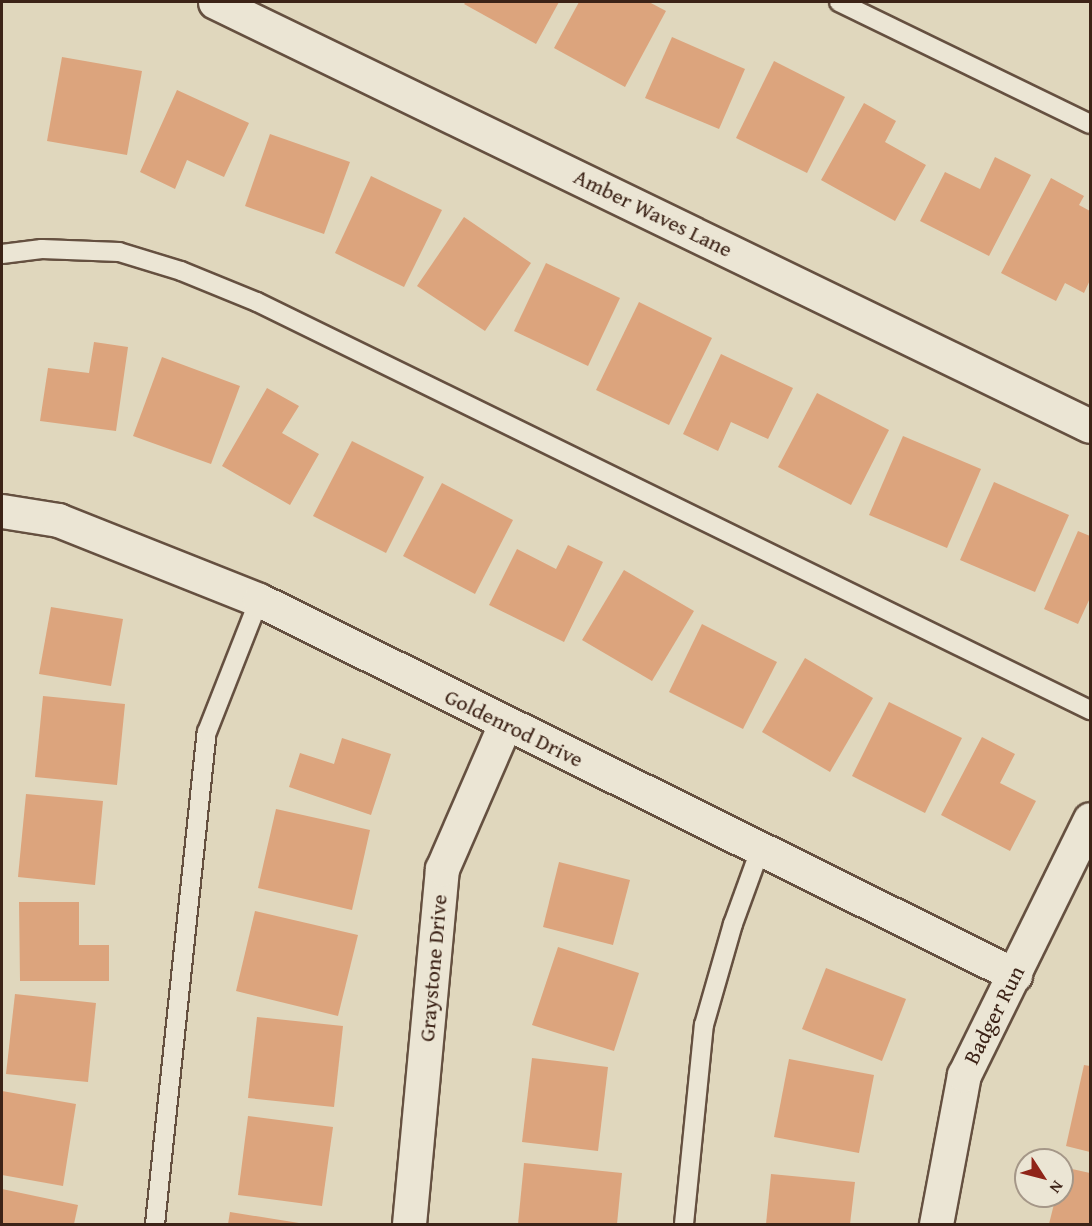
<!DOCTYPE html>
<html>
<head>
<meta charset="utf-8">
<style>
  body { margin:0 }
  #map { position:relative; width:1092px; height:1226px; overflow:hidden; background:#e0d7bd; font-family:"Gentium Book Plus",serif }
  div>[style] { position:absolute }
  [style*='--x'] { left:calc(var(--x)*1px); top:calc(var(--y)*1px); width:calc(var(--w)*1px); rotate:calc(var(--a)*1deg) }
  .building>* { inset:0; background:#dca47d }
  .roads { filter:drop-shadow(2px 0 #655040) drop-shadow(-2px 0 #655040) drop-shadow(0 2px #655040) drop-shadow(0 -2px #655040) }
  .lane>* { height:18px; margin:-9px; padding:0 9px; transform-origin:9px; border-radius:9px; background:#ebe5d4 }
  .street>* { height:33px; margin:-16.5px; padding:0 16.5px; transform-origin:16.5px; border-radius:16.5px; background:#ebe5d4 }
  span { translate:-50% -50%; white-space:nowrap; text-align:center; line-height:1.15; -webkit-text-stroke:4.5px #ebe5d4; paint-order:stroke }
  .street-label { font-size:22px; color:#3c2317 }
  .frame { position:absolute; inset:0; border:3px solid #3c2317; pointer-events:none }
  .north { position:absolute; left:1014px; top:1148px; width:60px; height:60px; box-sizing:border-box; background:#ebe5d4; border:2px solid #a59788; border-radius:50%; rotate:126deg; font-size:16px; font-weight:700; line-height:24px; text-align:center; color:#3c2317 }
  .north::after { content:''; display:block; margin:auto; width:21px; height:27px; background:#8f2418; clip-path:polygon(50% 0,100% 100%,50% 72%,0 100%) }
</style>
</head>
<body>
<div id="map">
  <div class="building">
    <i style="clip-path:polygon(466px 2px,559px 2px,536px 44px,464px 4px)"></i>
    <i style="clip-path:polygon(579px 2px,649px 2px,666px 11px,625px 87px,554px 48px)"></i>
    <i style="clip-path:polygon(672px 37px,745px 69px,719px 129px,645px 98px)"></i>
    <i style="clip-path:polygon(62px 57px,142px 71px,127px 155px,47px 141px)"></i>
    <i style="clip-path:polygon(774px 61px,845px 97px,807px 173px,736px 138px)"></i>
    <i style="clip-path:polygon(177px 90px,249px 123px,224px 177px,187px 160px,175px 189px,140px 172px)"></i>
    <i style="clip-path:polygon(864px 103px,896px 121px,885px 142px,926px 165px,895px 221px,821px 180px)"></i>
    <i style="clip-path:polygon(270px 134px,350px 162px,324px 234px,245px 206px)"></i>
    <i style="clip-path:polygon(995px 157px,1031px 175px,989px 256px,920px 221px,945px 172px,980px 189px)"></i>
    <i style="clip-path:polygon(371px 176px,442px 210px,404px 287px,335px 253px)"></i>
    <i style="clip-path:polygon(1051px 178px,1084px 196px,1079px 205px,1090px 211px,1090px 280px,1084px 293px,1065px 283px,1056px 301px,1001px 273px)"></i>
    <i style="clip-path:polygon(464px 217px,531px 263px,485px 331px,417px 286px)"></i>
    <i style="clip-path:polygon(546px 263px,620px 298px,588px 366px,514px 331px)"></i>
    <i style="clip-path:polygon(639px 302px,712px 338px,669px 425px,596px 390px)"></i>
    <i style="clip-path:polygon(94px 342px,128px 347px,116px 431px,40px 421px,48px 368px,89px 373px)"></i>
    <i style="clip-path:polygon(721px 354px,793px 388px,768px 439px,731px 422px,718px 451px,683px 434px)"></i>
    <i style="clip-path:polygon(162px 357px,240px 386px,211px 464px,133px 436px)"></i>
    <i style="clip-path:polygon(267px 388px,299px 406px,282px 433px,319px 454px,290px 505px,222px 466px)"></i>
    <i style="clip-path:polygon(817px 393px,889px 430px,851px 505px,778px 467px)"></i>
    <i style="clip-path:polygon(903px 436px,981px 469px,947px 548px,869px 515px)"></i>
    <i style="clip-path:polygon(352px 441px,424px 477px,386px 553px,313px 516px)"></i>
    <i style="clip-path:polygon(994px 482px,1069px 515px,1035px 592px,960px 560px)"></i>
    <i style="clip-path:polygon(442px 483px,513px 520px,475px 594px,403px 556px)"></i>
    <i style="clip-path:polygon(1078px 531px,1090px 536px,1090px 598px,1078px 624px,1044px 609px)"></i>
    <i style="clip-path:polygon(568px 545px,603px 562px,564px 642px,489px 605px,517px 549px,556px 569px)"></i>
    <i style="clip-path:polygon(624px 570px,694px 611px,652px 681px,582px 640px)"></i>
    <i style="clip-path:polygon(51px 607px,123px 619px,111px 686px,39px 674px)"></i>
    <i style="clip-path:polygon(702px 624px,777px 662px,743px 729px,669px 692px)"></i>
    <i style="clip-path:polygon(805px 658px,873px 698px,830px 772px,762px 732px)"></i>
    <i style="clip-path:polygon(43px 696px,125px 704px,117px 785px,35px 777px)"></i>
    <i style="clip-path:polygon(889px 702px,962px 738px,925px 813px,852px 776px)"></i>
    <i style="clip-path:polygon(982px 737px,1015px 754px,1000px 783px,1036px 801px,1010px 851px,941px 815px)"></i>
    <i style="clip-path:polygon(342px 738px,391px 754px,371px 815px,289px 787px,300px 753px,334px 764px)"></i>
    <i style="clip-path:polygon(26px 794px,103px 801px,95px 885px,18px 877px)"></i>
    <i style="clip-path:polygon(276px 809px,370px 830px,352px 910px,258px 888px)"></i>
    <i style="clip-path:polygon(559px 862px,630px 880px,613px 945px,543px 927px)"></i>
    <i style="clip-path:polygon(19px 902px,79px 902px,79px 945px,109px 945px,109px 981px,20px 981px)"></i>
    <i style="clip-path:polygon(255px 911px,358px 935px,338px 1016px,236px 991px)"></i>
    <i style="clip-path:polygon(558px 947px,639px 973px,614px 1051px,532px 1025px)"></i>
    <i style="clip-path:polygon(826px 968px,906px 999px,882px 1061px,802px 1029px)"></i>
    <i style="clip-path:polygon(15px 994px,96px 1003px,88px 1082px,6px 1074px)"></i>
    <i style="clip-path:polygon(257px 1017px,343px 1026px,334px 1107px,248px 1098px)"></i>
    <i style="clip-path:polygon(532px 1058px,608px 1067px,598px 1151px,522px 1142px)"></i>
    <i style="clip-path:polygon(789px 1059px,874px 1075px,859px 1153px,774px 1137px)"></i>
    <i style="clip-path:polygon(1084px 1065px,1090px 1066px,1090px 1152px,1066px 1146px)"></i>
    <i style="clip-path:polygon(2px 1091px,76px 1104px,63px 1186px,2px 1175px)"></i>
    <i style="clip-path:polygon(248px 1116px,333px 1127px,322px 1206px,238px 1195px)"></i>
    <i style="clip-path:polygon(524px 1163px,622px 1173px,617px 1224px,518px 1224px)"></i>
    <i style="clip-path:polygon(1063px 1167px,1090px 1173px,1090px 1224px,1049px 1224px,1056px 1196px,1062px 1196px)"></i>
    <i style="clip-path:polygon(771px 1174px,855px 1182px,850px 1224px,766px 1224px)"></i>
    <i style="clip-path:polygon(2px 1189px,78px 1205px,74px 1224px,2px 1224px)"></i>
    <i style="clip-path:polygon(230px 1212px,299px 1223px,299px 1224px,228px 1224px)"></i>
  </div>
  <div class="roads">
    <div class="lane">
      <i style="--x:839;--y:2;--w:279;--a:25.9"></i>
      <i style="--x:2;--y:254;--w:40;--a:-7.1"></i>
      <i style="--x:42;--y:249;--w:77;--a:2.2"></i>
      <i style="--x:119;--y:252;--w:65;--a:17"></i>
      <i style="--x:181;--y:271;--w:82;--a:22.2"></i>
      <i style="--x:257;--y:302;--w:928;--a:26.1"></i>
      <i style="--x:155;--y:1224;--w:495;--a:-84"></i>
      <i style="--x:207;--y:732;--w:142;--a:-68.5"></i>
      <i style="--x:684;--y:1224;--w:200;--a:-84.3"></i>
      <i style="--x:704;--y:1025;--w:105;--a:-74"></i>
      <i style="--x:733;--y:924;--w:79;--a:-70"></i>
    </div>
    <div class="street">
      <i style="--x:215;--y:2;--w:972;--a:25.85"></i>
      <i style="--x:2;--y:511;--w:57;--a:9.1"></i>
      <i style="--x:58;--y:520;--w:216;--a:21.7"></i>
      <i style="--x:259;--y:600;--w:844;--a:26.38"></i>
      <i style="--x:409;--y:1224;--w:357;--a:-84.7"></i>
      <i style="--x:442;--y:869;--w:158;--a:-66.5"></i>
      <i style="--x:936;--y:1224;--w:152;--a:-79.4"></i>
      <i style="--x:964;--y:1075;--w:285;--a:-63.8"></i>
    </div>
  </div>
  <div class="street-label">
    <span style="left:653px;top:213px;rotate:26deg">Amber Waves Lane</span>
    <span style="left:514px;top:728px;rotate:26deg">Goldenrod Drive</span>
    <span style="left:433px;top:968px;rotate:-85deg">Graystone Drive</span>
    <span style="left:994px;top:1015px;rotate:-63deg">Badger Run</span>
  </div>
  <div class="frame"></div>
  <div class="north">N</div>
</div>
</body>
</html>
